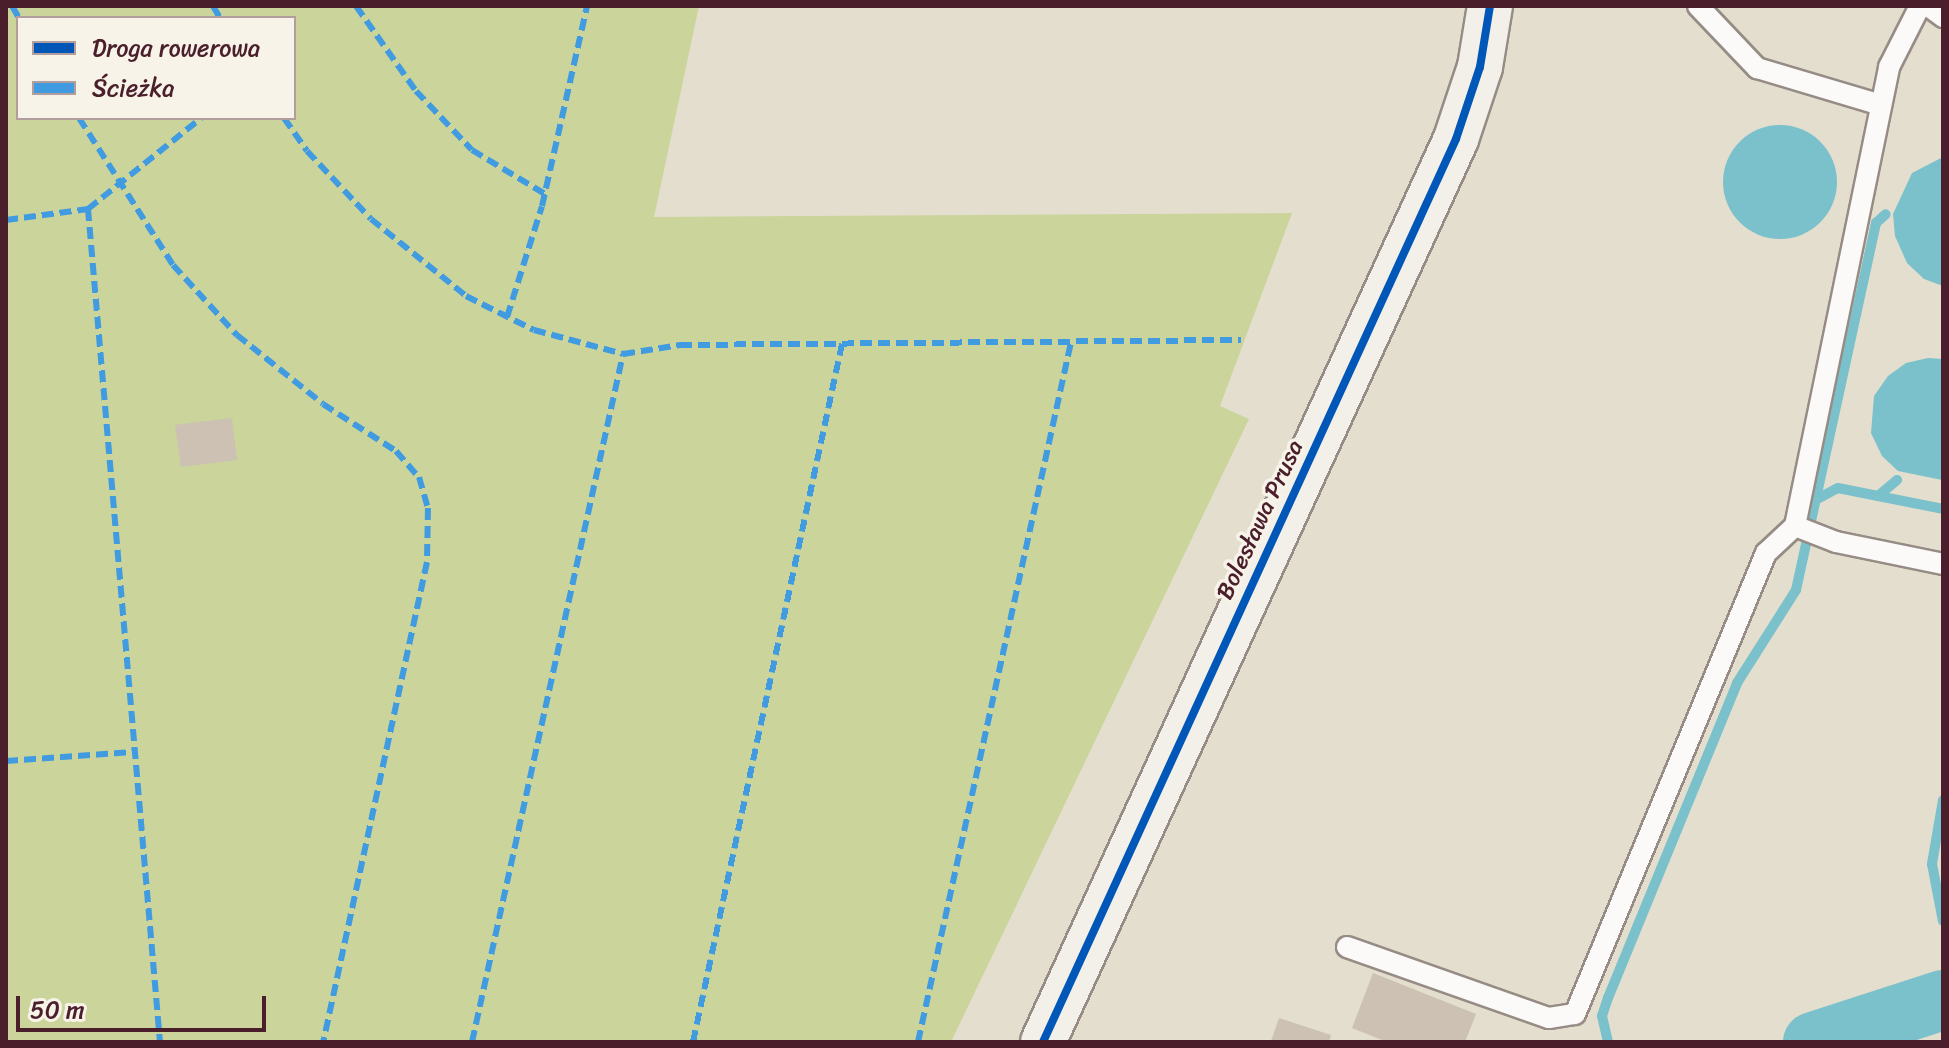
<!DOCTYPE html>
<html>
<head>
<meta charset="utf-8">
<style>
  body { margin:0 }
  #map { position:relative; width:1949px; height:1048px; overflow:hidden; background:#e4dece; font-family:Sriracha,sans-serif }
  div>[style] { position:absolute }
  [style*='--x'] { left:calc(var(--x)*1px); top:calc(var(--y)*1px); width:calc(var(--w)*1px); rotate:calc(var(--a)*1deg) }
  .green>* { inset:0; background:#cad49b }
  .water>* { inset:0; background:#7ac1cb }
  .round { border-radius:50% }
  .stream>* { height:10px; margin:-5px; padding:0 5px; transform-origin:5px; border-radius:5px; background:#7ac1cb }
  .river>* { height:60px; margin:-30px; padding:0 30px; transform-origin:30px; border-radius:30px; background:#7ac1cb }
  .building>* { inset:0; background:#ccc1b2 }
  .roads { filter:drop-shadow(2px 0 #968c85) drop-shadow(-2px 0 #968c85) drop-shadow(0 2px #968c85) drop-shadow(0 -2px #968c85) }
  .lane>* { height:20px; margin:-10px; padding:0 10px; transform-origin:10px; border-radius:10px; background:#fbfaf8 }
  .secondary>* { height:44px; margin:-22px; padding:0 22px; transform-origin:22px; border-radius:22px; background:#f2f0e9 }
  .quiet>* { height:6px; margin-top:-3px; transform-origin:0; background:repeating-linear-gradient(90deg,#409be1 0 12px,transparent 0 18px) }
  .cycleway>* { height:8px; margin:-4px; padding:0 4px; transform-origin:4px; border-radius:4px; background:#0057b8 }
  span { translate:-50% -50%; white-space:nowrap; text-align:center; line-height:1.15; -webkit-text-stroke:7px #f7f3e8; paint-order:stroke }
  .street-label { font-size:24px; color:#4a1f2b }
  .frame { position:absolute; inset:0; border:8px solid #4a1f2b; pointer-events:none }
  .legend { position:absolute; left:16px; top:16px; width:280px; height:104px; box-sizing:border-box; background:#f7f3e8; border:2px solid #b29e9c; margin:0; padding:10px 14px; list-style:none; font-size:24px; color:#4a1f2b }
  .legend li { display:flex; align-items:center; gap:16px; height:40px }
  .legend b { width:40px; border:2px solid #b29e9c }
  .scale { position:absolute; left:16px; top:996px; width:250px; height:36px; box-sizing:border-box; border:4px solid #4a1f2b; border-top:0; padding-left:10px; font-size:24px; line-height:28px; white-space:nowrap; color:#4a1f2b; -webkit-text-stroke:6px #f7f3e8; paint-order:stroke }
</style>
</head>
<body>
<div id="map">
  <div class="green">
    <i style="clip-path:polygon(evenodd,6px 6px,699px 6px,654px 217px,1292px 213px,1220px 406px,1249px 419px,951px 1042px,6px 1042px,6px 6px,18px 18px,294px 18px,294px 118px,18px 118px,18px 18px)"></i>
  </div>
  <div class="water">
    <i class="round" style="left:1723px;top:125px;width:114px;height:114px"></i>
    <i style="clip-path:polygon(1943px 157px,1943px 286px,1924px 279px,1907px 263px,1895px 236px,1893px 214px,1912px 173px)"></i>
    <i style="clip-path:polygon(1928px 358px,1943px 359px,1942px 480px,1898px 471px,1882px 456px,1871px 433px,1874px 396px,1888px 376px,1906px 363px)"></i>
  </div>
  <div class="stream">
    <i style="--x:1878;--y:496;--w:25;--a:-40"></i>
    <i style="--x:1819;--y:498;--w:21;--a:-28"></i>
    <i style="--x:1838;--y:488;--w:107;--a:11.3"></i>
    <i style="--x:1943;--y:800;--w:65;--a:99.8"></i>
    <i style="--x:1932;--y:864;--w:58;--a:79.1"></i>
    <i style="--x:1608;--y:1042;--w:27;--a:-103"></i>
    <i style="--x:1602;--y:1016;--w:19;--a:-72"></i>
    <i style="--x:1608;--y:998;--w:340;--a:-67.7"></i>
    <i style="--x:1737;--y:683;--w:110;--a:-57.6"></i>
    <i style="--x:1796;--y:590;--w:376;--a:-77.7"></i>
    <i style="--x:1876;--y:223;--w:13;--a:-42"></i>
  </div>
  <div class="river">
    <i style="--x:1813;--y:1042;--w:137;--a:-17.9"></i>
  </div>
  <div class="building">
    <i style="clip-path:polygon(232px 418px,237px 460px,181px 467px,175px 425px)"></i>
    <i style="clip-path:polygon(1373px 973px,1476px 1014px,1465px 1042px,1387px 1042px,1352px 1028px)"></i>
    <i style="clip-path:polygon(1279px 1018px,1331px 1035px,1329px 1042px,1271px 1041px)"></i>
  </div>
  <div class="roads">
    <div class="lane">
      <i style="--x:1698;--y:6;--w:86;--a:46.4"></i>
      <i style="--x:1757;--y:68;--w:129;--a:16.6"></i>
      <i style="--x:1928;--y:6;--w:19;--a:36"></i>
      <i style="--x:1795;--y:526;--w:44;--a:21.3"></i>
      <i style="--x:1836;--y:542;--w:109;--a:11.6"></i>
      <i style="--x:1347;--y:947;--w:214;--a:19.4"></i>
      <i style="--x:1549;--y:1018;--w:26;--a:-9"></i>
      <i style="--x:1575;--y:1014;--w:499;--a:-67.5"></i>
      <i style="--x:1766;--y:553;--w:40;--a:-43"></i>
      <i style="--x:1795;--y:526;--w:469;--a:-78.4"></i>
      <i style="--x:1889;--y:67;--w:68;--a:-63.1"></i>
    </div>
    <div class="secondary">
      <i style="--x:1043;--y:1042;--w:993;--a:-65.42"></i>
      <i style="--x:1456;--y:139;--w:76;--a:-71.6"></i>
      <i style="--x:1480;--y:67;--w:62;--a:-80.7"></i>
    </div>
  </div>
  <div class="quiet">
    <i style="--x:12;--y:6;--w:14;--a:60"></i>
    <i style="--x:213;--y:6;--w:14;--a:60"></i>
    <i style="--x:356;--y:6;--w:104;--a:54.8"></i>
    <i style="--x:416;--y:91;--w:81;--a:46.5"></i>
    <i style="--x:472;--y:150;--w:85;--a:31.1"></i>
    <i style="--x:79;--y:118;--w:174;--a:57.4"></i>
    <i style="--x:173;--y:265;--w:95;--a:47.6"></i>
    <i style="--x:237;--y:335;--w:110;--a:38.7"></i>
    <i style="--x:323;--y:404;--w:87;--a:32.8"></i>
    <i style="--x:396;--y:451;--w:35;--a:49"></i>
    <i style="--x:419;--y:477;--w:32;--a:74"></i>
    <i style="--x:428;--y:508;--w:54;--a:91.1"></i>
    <i style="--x:427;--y:562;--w:491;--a:102.2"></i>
    <i style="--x:284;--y:118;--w:40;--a:55.1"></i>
    <i style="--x:307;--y:151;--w:93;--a:46.7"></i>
    <i style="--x:371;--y:219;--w:122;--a:39"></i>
    <i style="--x:466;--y:296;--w:76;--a:26.6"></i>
    <i style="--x:534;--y:330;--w:92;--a:15.1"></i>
    <i style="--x:623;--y:354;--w:58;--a:-9"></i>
    <i style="--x:680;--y:345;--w:561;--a:-0.51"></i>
    <i style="--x:88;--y:209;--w:836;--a:85.06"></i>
    <i style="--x:6;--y:220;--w:83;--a:-7.6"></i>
    <i style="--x:88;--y:209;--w:145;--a:-38.8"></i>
    <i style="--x:507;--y:317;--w:116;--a:-72.5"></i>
    <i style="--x:542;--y:206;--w:205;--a:-77.3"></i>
    <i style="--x:6;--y:761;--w:127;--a:-4.1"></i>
    <i style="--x:472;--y:1042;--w:704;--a:-77.62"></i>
    <i style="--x:693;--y:1042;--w:714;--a:-77.95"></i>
    <i style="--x:918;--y:1042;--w:717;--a:-77.67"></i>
  </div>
  <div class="cycleway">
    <i style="--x:1043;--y:1042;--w:993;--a:-65.42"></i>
    <i style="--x:1456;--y:139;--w:76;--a:-71.6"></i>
    <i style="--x:1480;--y:67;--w:62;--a:-80.7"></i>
  </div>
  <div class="street-label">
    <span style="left:1260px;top:520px;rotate:-65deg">Bolesława Prusa</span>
  </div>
  <div class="frame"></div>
  <ul class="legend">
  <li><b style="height:10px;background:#0057b8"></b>Droga rowerowa</li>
  <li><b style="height:10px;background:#409be1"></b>Ścieżka</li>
  </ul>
  <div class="scale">50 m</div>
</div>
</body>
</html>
